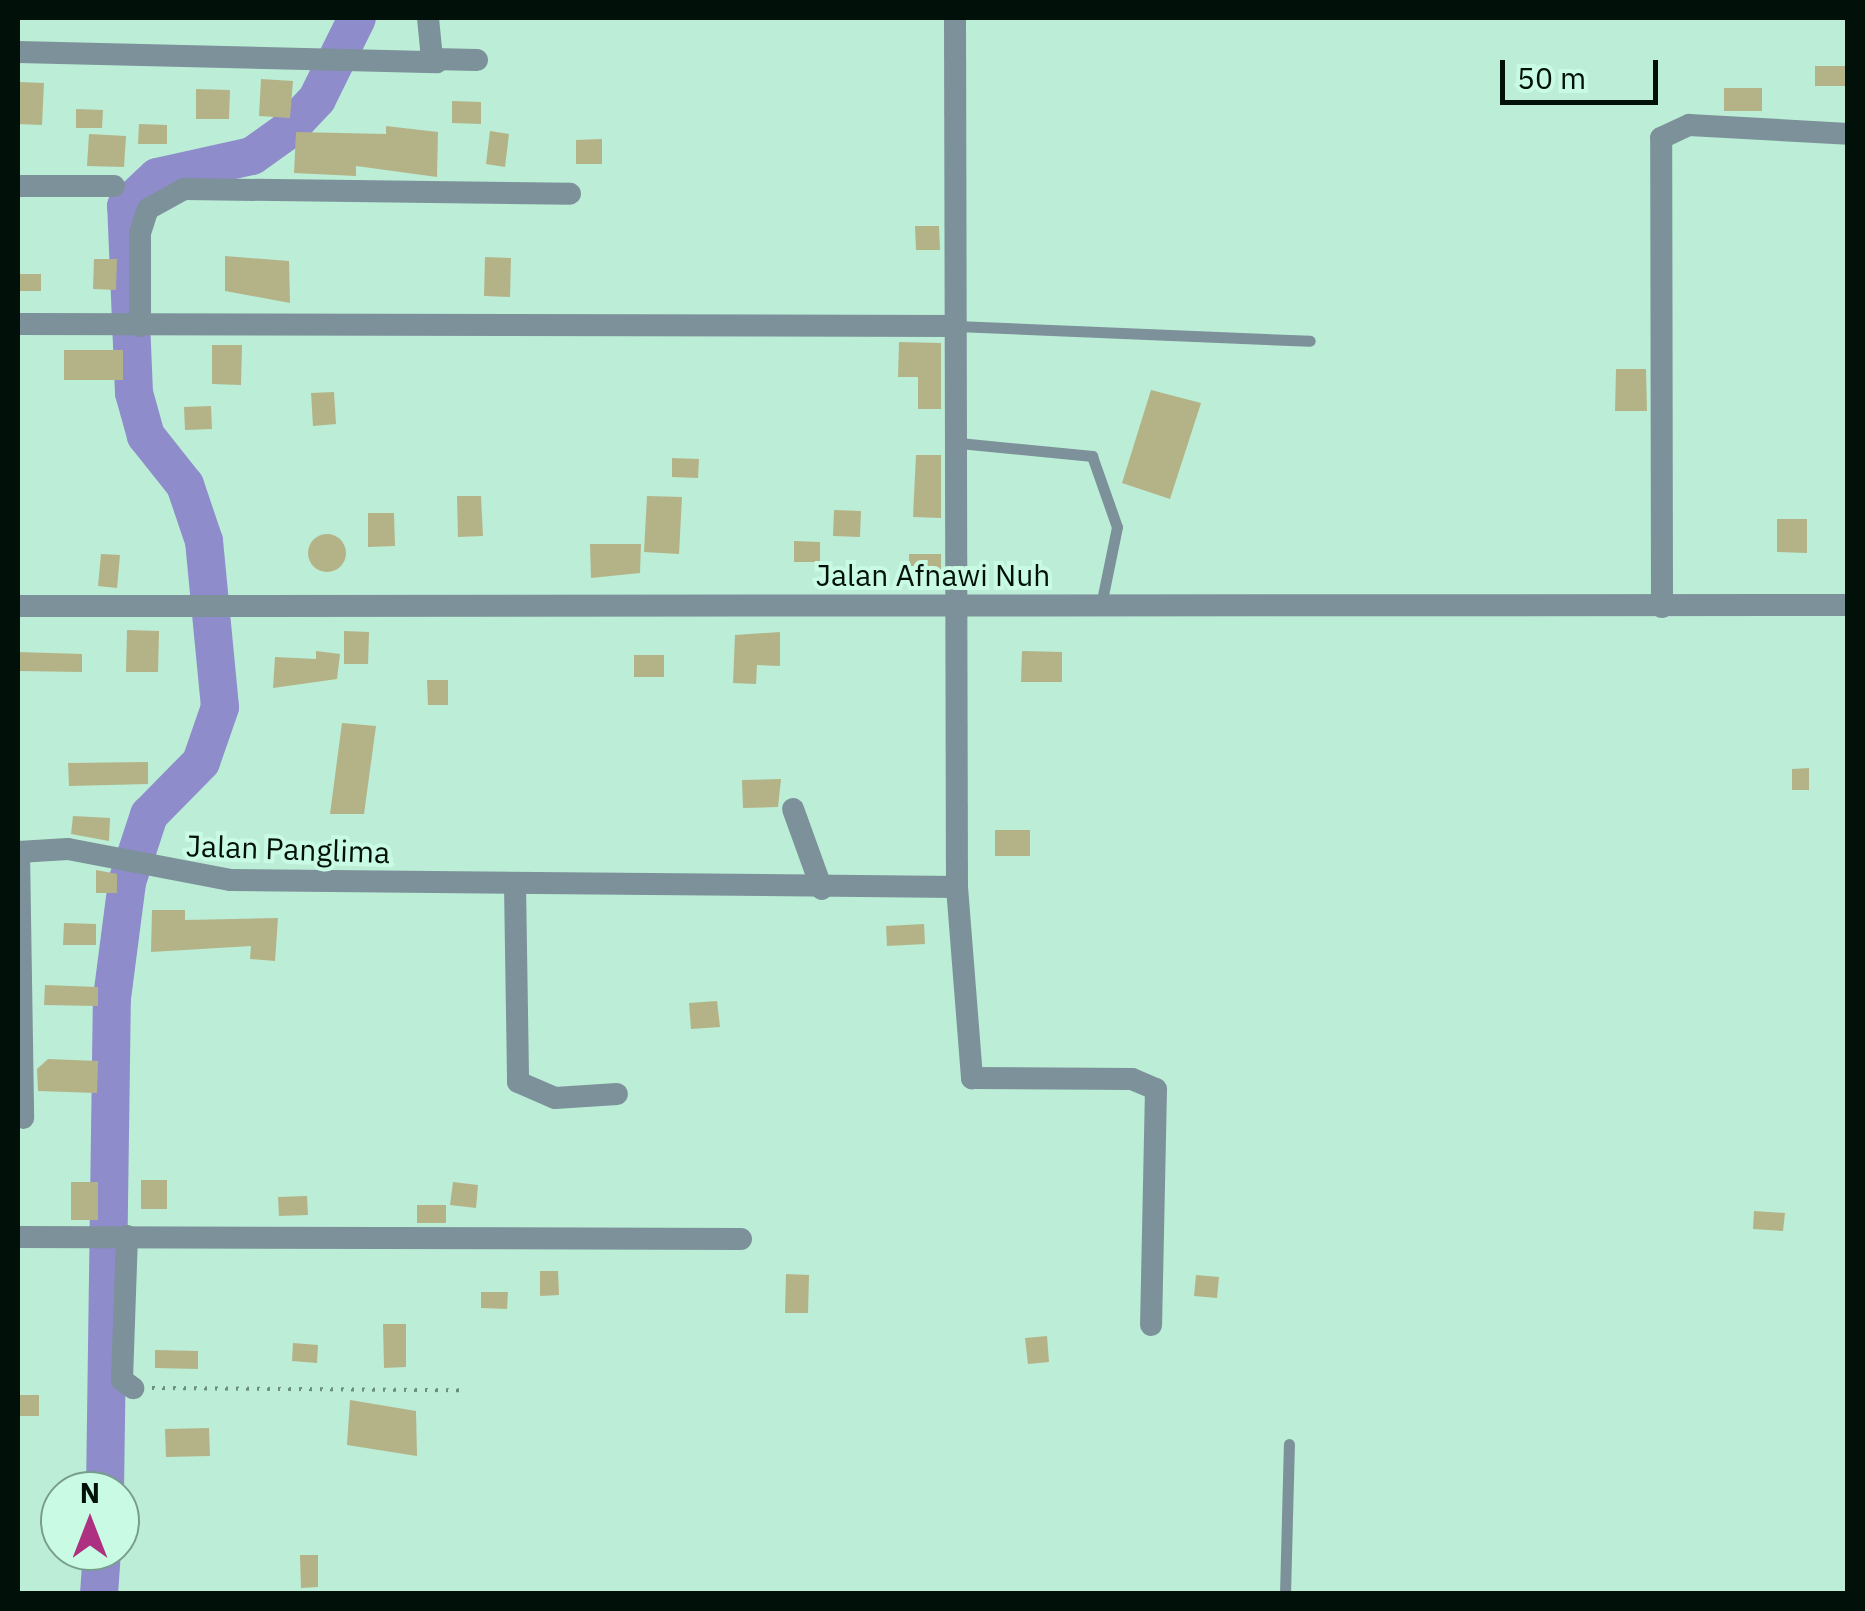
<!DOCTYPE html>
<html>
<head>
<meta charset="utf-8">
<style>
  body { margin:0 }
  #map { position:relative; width:1865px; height:1611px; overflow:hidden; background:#bcedd7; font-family:"IBM Plex Sans",sans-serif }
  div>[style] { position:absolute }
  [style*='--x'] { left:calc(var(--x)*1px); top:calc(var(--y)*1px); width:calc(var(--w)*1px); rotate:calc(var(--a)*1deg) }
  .river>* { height:38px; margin:-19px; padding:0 19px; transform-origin:19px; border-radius:19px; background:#8f8ccb }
  .building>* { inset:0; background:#b4b387 }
  .round { border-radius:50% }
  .path>* { height:4px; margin-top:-2px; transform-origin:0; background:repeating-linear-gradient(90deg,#6b8e7e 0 2.5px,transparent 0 10.5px) }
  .service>* { height:11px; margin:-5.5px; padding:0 5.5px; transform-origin:5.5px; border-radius:5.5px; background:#7c9199 }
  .minor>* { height:22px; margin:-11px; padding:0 11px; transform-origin:11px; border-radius:11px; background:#7c9199 }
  span { translate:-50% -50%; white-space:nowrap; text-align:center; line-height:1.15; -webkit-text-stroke:8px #c9fbe4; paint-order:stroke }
  .street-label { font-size:30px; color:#01110a }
  .frame { position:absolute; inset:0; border:20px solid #01110a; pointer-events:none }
  .north { position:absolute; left:40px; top:1471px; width:100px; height:100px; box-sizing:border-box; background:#c9fbe4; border:2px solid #799d8d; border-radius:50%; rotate:0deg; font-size:28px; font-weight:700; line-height:40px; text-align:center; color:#01110a }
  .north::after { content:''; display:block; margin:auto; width:35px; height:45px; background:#ae3181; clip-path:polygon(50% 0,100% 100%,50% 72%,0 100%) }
  .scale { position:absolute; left:1500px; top:60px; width:158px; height:45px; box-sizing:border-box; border:5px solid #01110a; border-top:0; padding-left:12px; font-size:30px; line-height:35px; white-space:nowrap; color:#01110a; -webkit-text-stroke:8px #c9fbe4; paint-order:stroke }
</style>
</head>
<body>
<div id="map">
  <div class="river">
    <i style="--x:105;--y:1491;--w:493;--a:-89.2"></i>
    <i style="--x:112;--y:998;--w:117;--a:-82.6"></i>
    <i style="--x:127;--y:882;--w:71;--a:-71.8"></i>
    <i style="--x:149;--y:815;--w:74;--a:-45.5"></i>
    <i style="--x:201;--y:762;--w:58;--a:-70.9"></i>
    <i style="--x:220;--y:707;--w:167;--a:-95.5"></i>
    <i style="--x:204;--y:541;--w:59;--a:-108.7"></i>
    <i style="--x:185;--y:485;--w:63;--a:-128.5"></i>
    <i style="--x:146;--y:436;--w:45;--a:-105.6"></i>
    <i style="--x:134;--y:393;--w:187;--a:-92.4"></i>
    <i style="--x:126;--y:206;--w:42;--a:-43.1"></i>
    <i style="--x:157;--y:177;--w:97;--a:-12.5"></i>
    <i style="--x:252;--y:156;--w:43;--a:-35.5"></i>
    <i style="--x:287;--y:131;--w:44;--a:-46.8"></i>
    <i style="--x:317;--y:99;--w:90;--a:-63.7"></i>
    <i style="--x:99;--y:1594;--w:43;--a:-86"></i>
  </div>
  <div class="building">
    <i style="clip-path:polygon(1815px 66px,1848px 66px,1848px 86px,1815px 86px)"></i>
    <i style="clip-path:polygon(261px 79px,293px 81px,290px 118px,259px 116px)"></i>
    <i style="clip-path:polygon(18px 82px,44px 83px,42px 125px,18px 124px)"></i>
    <i style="clip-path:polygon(1724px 88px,1762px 88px,1762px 111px,1724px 111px)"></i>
    <i style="clip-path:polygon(196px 89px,230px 90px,229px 119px,196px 119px)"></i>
    <i style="clip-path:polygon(452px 101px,481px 102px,481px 124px,452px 123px)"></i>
    <i style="clip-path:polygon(76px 109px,103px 110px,102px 128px,76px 128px)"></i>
    <i style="clip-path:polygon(139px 124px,167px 125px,167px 144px,138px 144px)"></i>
    <i style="clip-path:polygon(386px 126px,438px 132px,437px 177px,356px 166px,356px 176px,294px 173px,296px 132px,386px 134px)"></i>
    <i style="clip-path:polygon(490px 131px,509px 134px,505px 167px,486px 164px)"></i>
    <i style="clip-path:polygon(89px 134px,126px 136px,124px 167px,87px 166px)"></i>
    <i style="clip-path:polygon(602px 139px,602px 164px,576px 164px,576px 140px)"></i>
    <i style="clip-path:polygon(915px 226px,939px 226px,940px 250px,916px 250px)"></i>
    <i style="clip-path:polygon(225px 256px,289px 261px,290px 303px,225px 291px)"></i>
    <i style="clip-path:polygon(485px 257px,511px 258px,510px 297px,484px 296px)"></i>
    <i style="clip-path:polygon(94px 259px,117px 259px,116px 290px,93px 289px)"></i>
    <i style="clip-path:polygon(18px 274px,41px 274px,41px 291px,18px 291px)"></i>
    <i style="clip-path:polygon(899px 342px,941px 343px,941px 409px,918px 409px,918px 377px,898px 377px)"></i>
    <i style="clip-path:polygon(212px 345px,242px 345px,241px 385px,212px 384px)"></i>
    <i style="clip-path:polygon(64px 350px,123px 350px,123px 380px,64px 380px)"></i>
    <i style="clip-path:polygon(1616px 369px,1646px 369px,1647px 411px,1615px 411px)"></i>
    <i style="clip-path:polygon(1151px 390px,1201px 403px,1170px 499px,1122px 483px)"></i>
    <i style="clip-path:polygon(334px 392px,336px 424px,313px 426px,311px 393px)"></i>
    <i style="clip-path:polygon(211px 406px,212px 429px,185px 430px,184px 407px)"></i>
    <i style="clip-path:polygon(916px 455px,941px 455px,941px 518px,913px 517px)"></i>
    <i style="clip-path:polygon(672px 458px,699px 459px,698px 478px,672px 477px)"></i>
    <i style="clip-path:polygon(457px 496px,481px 496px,483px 536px,458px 537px)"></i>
    <i style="clip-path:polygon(647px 496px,682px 497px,679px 554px,644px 552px)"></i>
    <i style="clip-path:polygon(834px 510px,861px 511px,860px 537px,833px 536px)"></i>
    <i style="clip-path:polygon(368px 513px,394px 513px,395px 546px,368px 547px)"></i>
    <i style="clip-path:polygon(1777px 519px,1807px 519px,1807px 553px,1777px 552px)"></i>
    <i class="round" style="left:308px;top:534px;width:38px;height:38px"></i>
    <i style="clip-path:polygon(794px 541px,820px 542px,820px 562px,794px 562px)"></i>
    <i style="clip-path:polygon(590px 544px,641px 544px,640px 573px,591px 578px)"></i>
    <i style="clip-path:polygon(101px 554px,120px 555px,117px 588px,98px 586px)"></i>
    <i style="clip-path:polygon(909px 554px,941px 554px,941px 570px,909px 570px)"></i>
    <i style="clip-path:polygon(127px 630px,159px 631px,158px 672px,126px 672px)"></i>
    <i style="clip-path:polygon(344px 631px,369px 632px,368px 664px,344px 664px)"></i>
    <i style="clip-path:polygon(780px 632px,780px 666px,757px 665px,756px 684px,733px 683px,735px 635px)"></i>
    <i style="clip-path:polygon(316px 651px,340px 654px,337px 679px,273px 688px,275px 657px,316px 659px)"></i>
    <i style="clip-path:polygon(1022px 651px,1062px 652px,1062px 682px,1021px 682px)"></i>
    <i style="clip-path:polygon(18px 652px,82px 654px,82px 672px,18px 671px)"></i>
    <i style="clip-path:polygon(634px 655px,664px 655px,664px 677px,634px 677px)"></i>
    <i style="clip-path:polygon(427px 680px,448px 680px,448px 705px,428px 705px)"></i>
    <i style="clip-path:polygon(342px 723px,376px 726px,364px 814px,330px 814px)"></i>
    <i style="clip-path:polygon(148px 762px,148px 784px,69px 786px,68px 763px)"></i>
    <i style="clip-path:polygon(1809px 768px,1809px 790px,1792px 790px,1792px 769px)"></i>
    <i style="clip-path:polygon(781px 779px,778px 807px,743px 808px,742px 780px)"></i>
    <i style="clip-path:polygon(73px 816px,110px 818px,109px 841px,71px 834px)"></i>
    <i style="clip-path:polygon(995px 830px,1030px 830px,1030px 856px,995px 856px)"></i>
    <i style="clip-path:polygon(96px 870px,117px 874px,117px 893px,96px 893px)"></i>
    <i style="clip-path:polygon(152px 910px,185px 910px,185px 920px,278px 918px,275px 961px,250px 959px,251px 946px,151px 952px)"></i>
    <i style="clip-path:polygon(64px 923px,96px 924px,96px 945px,63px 945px)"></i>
    <i style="clip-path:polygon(924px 924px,925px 944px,887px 946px,886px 926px)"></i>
    <i style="clip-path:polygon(45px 985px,98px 987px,98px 1006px,44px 1005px)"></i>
    <i style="clip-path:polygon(717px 1001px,720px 1027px,691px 1029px,689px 1003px)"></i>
    <i style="clip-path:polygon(48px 1059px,98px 1061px,97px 1093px,38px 1091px,37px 1069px)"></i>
    <i style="clip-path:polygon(141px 1180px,167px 1180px,167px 1209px,141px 1209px)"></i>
    <i style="clip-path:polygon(71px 1182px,98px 1182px,98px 1220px,71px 1220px)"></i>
    <i style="clip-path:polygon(453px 1182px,478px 1185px,476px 1208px,450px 1205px)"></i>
    <i style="clip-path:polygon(307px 1196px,308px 1215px,279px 1216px,278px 1197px)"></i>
    <i style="clip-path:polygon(417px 1205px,446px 1205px,446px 1223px,417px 1223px)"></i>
    <i style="clip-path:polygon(1754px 1211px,1785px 1213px,1783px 1231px,1753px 1229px)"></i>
    <i style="clip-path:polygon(540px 1271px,558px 1271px,559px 1295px,540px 1296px)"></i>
    <i style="clip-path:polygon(786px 1274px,809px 1275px,808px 1313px,785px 1313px)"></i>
    <i style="clip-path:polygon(1196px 1275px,1219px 1277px,1217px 1298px,1194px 1296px)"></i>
    <i style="clip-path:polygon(481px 1292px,508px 1292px,507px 1309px,481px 1308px)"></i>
    <i style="clip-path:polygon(383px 1324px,406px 1324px,406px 1367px,384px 1368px)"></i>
    <i style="clip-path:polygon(1047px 1336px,1049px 1362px,1028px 1364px,1025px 1338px)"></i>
    <i style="clip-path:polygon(293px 1343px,318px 1345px,317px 1363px,292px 1361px)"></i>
    <i style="clip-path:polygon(155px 1350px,198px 1351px,198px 1369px,155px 1368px)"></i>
    <i style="clip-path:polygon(18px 1395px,39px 1395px,39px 1416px,18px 1416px)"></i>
    <i style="clip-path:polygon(350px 1400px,416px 1411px,417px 1456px,347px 1445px)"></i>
    <i style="clip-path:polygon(209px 1428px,210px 1456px,166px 1457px,165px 1429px)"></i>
    <i style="clip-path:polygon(300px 1555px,318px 1555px,318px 1587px,301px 1588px)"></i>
  </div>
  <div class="path">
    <i style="--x:152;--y:1388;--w:307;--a:0.4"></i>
  </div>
  <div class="service">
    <i style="--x:956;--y:326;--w:354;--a:2.4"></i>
    <i style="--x:959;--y:443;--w:134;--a:5.6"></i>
    <i style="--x:1092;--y:456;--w:75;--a:70.6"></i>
    <i style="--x:1117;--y:527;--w:80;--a:101.6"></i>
    <i style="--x:1285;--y:1594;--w:150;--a:-88.5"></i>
  </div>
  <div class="minor">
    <i style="--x:428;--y:18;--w:41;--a:84.4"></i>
    <i style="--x:432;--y:59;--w:45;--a:1.3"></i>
    <i style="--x:955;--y:18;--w:869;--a:89.87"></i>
    <i style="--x:957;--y:887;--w:192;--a:85.5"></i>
    <i style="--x:972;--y:1078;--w:160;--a:0.4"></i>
    <i style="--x:1132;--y:1079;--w:26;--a:23"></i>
    <i style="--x:1156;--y:1089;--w:236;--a:91.2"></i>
    <i style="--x:18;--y:52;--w:419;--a:1.4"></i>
    <i style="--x:18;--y:186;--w:96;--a:0"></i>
    <i style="--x:18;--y:324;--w:938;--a:0.12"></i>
    <i style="--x:140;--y:326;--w:93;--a:-90"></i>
    <i style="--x:140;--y:233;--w:25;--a:-72"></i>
    <i style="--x:148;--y:209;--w:41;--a:-29.1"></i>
    <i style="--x:184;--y:189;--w:386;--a:0.7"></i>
    <i style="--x:18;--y:606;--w:1830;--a:-0.03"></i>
    <i style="--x:1662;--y:607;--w:469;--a:-90.1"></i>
    <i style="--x:1661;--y:138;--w:31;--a:-25"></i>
    <i style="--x:1689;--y:125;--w:159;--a:3.2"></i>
    <i style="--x:793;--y:809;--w:85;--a:70.1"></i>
    <i style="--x:18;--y:852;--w:50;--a:-3.4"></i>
    <i style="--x:68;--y:849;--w:166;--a:10.8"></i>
    <i style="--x:231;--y:880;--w:726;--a:0.55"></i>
    <i style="--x:19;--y:852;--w:266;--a:89.1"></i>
    <i style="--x:515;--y:885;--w:197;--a:89.1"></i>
    <i style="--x:518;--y:1082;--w:40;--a:23.4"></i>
    <i style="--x:555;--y:1098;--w:62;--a:-3.7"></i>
    <i style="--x:127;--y:1236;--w:144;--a:92"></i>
    <i style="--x:122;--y:1380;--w:14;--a:36"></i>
    <i style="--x:18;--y:1237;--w:723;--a:0.16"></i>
  </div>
  <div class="street-label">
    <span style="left:933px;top:575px">Jalan Afnawi Nuh</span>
    <span style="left:288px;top:849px;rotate:2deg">Jalan Panglima</span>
  </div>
  <div class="frame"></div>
  <div class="north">N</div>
  <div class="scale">50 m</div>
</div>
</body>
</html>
